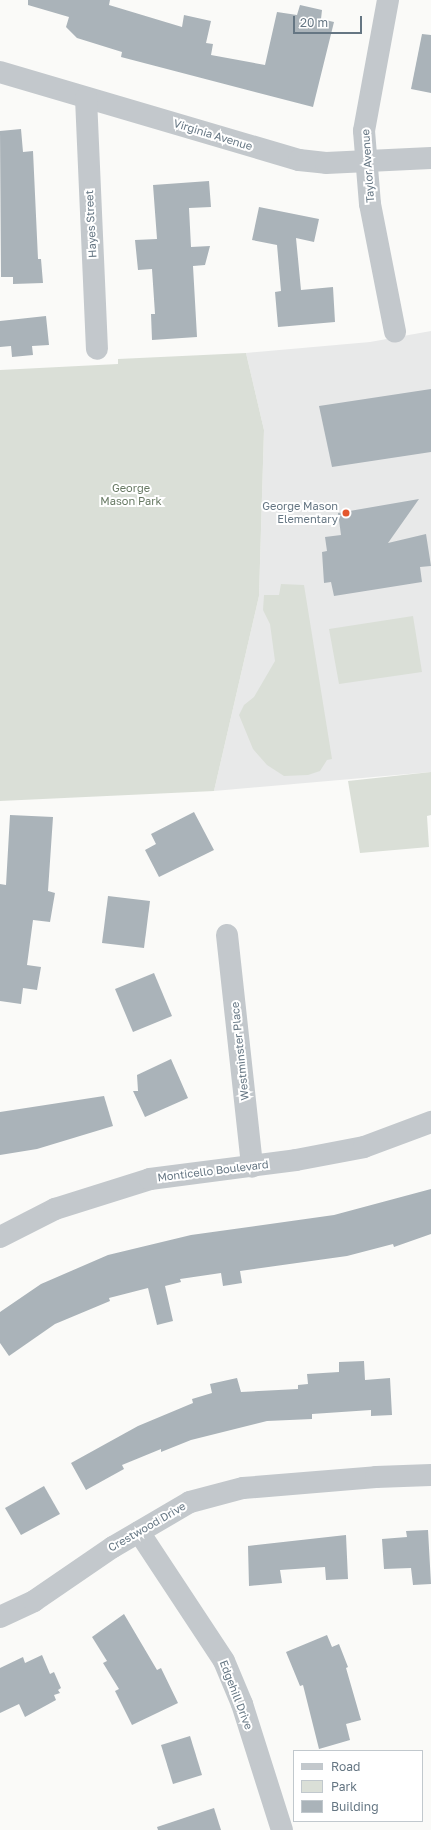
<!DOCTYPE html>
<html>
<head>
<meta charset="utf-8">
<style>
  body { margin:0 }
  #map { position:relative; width:431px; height:1830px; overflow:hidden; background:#fafaf8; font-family:"Golos Text",sans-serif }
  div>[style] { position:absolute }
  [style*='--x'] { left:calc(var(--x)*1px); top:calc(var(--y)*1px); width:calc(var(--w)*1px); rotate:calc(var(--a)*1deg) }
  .built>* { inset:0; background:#e8e9e9 }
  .green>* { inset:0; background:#dadfd7 }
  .building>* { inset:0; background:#aab3b9 }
  .minor>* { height:22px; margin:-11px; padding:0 11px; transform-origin:11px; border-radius:11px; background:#c3c8cc }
  .dots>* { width:11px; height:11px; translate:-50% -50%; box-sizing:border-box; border:2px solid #fff; border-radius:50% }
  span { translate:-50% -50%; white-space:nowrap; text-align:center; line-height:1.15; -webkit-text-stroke:4px #fff; paint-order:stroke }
  .street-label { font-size:11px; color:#657683 }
  .park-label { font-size:11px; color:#687a64 }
  .poi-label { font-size:11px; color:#657683 }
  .right { translate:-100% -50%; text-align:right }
  .legend { position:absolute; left:293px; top:1750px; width:130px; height:72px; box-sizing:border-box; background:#fff; border:1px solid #c1c8cd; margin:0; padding:5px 7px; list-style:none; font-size:12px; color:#657683 }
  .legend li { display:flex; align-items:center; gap:8px; height:20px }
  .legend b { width:20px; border:1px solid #c1c8cd }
  .scale { position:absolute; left:293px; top:16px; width:69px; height:18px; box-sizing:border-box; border:2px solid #657683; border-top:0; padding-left:5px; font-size:12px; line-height:14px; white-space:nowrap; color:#657683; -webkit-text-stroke:3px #fff; paint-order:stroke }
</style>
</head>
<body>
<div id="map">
  <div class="built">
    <i style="clip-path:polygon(431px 331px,431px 772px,214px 791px,259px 596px,264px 430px,246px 353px,370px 342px)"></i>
  </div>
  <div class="green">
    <i style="clip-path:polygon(246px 353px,264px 430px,259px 596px,214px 791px,0 801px,0 370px,118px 364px,118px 359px)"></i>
    <i style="clip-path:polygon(281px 584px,304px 585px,332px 759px,327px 760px,320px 771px,308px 775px,284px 776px,267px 765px,253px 749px,239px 715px,244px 705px,254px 697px,275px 661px,270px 624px,263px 610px,264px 595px,279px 595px)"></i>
    <i style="clip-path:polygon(413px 616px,422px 672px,339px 684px,329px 629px)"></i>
    <i style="clip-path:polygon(431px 772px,431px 815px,427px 816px,429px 847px,360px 853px,348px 781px)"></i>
  </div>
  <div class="building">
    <i style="clip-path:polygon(28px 0,110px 0,109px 5px,182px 27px,184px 15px,211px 21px,206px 43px,213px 44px,211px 55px,265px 65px,277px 12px,297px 15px,300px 5px,322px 10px,321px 19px,334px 22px,313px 107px,121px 57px,122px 52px,77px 38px,66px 27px,69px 17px,28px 5px)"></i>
    <i style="clip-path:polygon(422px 34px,431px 35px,431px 93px,411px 89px)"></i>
    <i style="clip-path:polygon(21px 129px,23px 152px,33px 151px,38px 259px,41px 259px,43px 283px,13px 284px,13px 277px,1px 277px,0 131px)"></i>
    <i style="clip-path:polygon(209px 181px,211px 207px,189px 208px,191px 247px,210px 246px,205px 265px,193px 266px,197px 337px,152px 340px,151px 314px,155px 314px,152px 269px,138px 270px,135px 240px,157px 239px,153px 185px)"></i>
    <i style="clip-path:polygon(259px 207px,319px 219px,314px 242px,296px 238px,301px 290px,333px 287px,335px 322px,278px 327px,275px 292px,281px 291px,277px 245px,252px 240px)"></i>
    <i style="clip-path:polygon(46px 316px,49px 345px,32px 346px,33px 355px,12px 357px,11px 346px,0 347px,0 321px)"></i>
    <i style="clip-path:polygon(431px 389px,431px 452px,332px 467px,319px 406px)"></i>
    <i style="clip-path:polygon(419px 499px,388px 543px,426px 534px,431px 566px,420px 567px,422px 582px,334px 596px,331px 582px,324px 583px,322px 552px,327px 551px,325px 537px,341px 535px,338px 513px)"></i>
    <i style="clip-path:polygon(194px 812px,214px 850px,159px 877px,145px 850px,156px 844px,151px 834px)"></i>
    <i style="clip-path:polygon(10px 815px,53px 817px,48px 891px,55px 893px,50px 922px,33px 920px,27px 965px,41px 967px,37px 990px,23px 988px,21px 1004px,0 1001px,0 884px,6px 885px)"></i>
    <i style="clip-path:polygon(108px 896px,150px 901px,144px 948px,102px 943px)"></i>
    <i style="clip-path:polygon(154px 973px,172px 1016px,133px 1032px,115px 989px)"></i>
    <i style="clip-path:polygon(171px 1059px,188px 1098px,145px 1117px,133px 1091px,138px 1091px,137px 1075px)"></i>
    <i style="clip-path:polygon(104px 1096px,113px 1126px,37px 1149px,0 1155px,0 1112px)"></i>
    <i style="clip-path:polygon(431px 1189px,431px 1234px,394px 1247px,393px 1244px,347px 1256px,240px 1271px,242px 1283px,223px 1286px,221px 1273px,180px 1279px,181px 1282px,165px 1286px,173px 1321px,157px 1325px,148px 1288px,109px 1298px,110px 1301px,55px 1324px,9px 1356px,0 1343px,0 1312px,41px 1284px,108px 1255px,191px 1235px,334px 1215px)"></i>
    <i style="clip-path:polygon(364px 1361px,365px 1380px,390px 1378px,392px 1415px,371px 1416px,371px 1410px,312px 1414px,312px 1419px,267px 1421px,191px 1440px,161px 1452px,161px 1449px,122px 1465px,124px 1469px,86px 1490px,71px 1463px,138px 1426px,193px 1403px,192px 1399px,212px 1393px,210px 1384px,237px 1378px,241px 1392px,298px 1389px,298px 1385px,308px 1384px,307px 1374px,339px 1372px,339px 1362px)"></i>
    <i style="clip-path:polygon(44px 1486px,60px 1514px,21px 1535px,5px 1508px)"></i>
    <i style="clip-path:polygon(428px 1530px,431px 1584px,413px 1585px,411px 1568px,384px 1569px,382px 1539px,407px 1537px,406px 1531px)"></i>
    <i style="clip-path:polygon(346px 1535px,348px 1579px,326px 1580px,325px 1567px,280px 1570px,282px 1583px,249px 1586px,248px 1546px)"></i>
    <i style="clip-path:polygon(124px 1614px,157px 1670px,161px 1668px,178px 1703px,132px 1725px,115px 1691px,119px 1689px,103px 1663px,107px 1661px,92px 1637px)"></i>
    <i style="clip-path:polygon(327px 1635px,332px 1647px,339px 1644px,348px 1667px,346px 1668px,361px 1720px,346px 1724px,350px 1740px,319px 1749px,303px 1685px,300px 1686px,286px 1652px)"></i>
    <i style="clip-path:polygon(42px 1655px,50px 1674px,54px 1672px,61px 1688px,58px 1690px,60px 1693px,54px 1695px,56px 1700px,25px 1717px,19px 1704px,0 1713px,0 1668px,23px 1657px,25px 1663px)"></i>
    <i style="clip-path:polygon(190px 1736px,202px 1775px,173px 1784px,161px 1745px)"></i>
    <i style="clip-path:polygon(214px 1808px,221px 1830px,158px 1830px,157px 1827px)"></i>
  </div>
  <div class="minor">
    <i style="--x:388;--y:0;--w:133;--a:100.4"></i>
    <i style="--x:364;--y:131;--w:73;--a:85.3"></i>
    <i style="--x:370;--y:204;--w:130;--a:78.9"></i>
    <i style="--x:0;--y:72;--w:312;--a:16.4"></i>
    <i style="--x:299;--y:160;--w:27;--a:6"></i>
    <i style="--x:326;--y:163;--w:105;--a:-2.7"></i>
    <i style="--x:86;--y:98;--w:251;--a:87.5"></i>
    <i style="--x:227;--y:935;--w:233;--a:83.8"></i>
    <i style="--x:0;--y:1237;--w:62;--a:-27"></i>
    <i style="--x:55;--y:1209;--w:100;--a:-17.5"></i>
    <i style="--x:150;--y:1179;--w:147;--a:-7.4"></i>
    <i style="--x:296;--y:1160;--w:69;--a:-10.8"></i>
    <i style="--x:364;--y:1147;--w:72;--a:-20.5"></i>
    <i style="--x:139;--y:1532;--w:154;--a:56.6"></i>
    <i style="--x:224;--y:1661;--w:47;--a:67.3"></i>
    <i style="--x:242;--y:1704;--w:132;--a:72.4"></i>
    <i style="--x:0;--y:1617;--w:38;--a:-25"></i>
    <i style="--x:34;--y:1601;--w:96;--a:-34.4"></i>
    <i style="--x:113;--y:1547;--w:89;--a:-30.3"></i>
    <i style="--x:190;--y:1502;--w:55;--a:-14.8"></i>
    <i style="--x:243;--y:1488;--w:133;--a:-4.7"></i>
    <i style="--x:376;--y:1477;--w:55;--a:-2.1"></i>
  </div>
  <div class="dots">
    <i style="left:346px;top:513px;background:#e4572e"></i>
  </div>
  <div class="street-label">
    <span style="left:213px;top:135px;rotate:17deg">Virginia Avenue</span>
    <span style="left:368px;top:166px;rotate:-94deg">Taylor Avenue</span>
    <span style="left:91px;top:224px;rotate:-93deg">Hayes Street</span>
    <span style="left:240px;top:1051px;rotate:-96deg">Westminster Place</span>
    <span style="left:213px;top:1171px;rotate:-7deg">Monticello Boulevard</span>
    <span style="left:147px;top:1527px;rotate:-30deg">Crestwood Drive</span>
    <span style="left:236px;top:1695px;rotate:69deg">Edgehill Drive</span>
  </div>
  <div class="park-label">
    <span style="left:131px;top:495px">George<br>Mason Park</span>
  </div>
  <div class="poi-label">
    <span class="right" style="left:338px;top:513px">George Mason<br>Elementary</span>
  </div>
  <ul class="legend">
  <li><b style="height:5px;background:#c3c8cc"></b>Road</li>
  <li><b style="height:11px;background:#dadfd7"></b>Park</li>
  <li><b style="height:11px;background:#aab3b9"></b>Building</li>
  </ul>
  <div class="scale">20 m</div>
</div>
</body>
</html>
